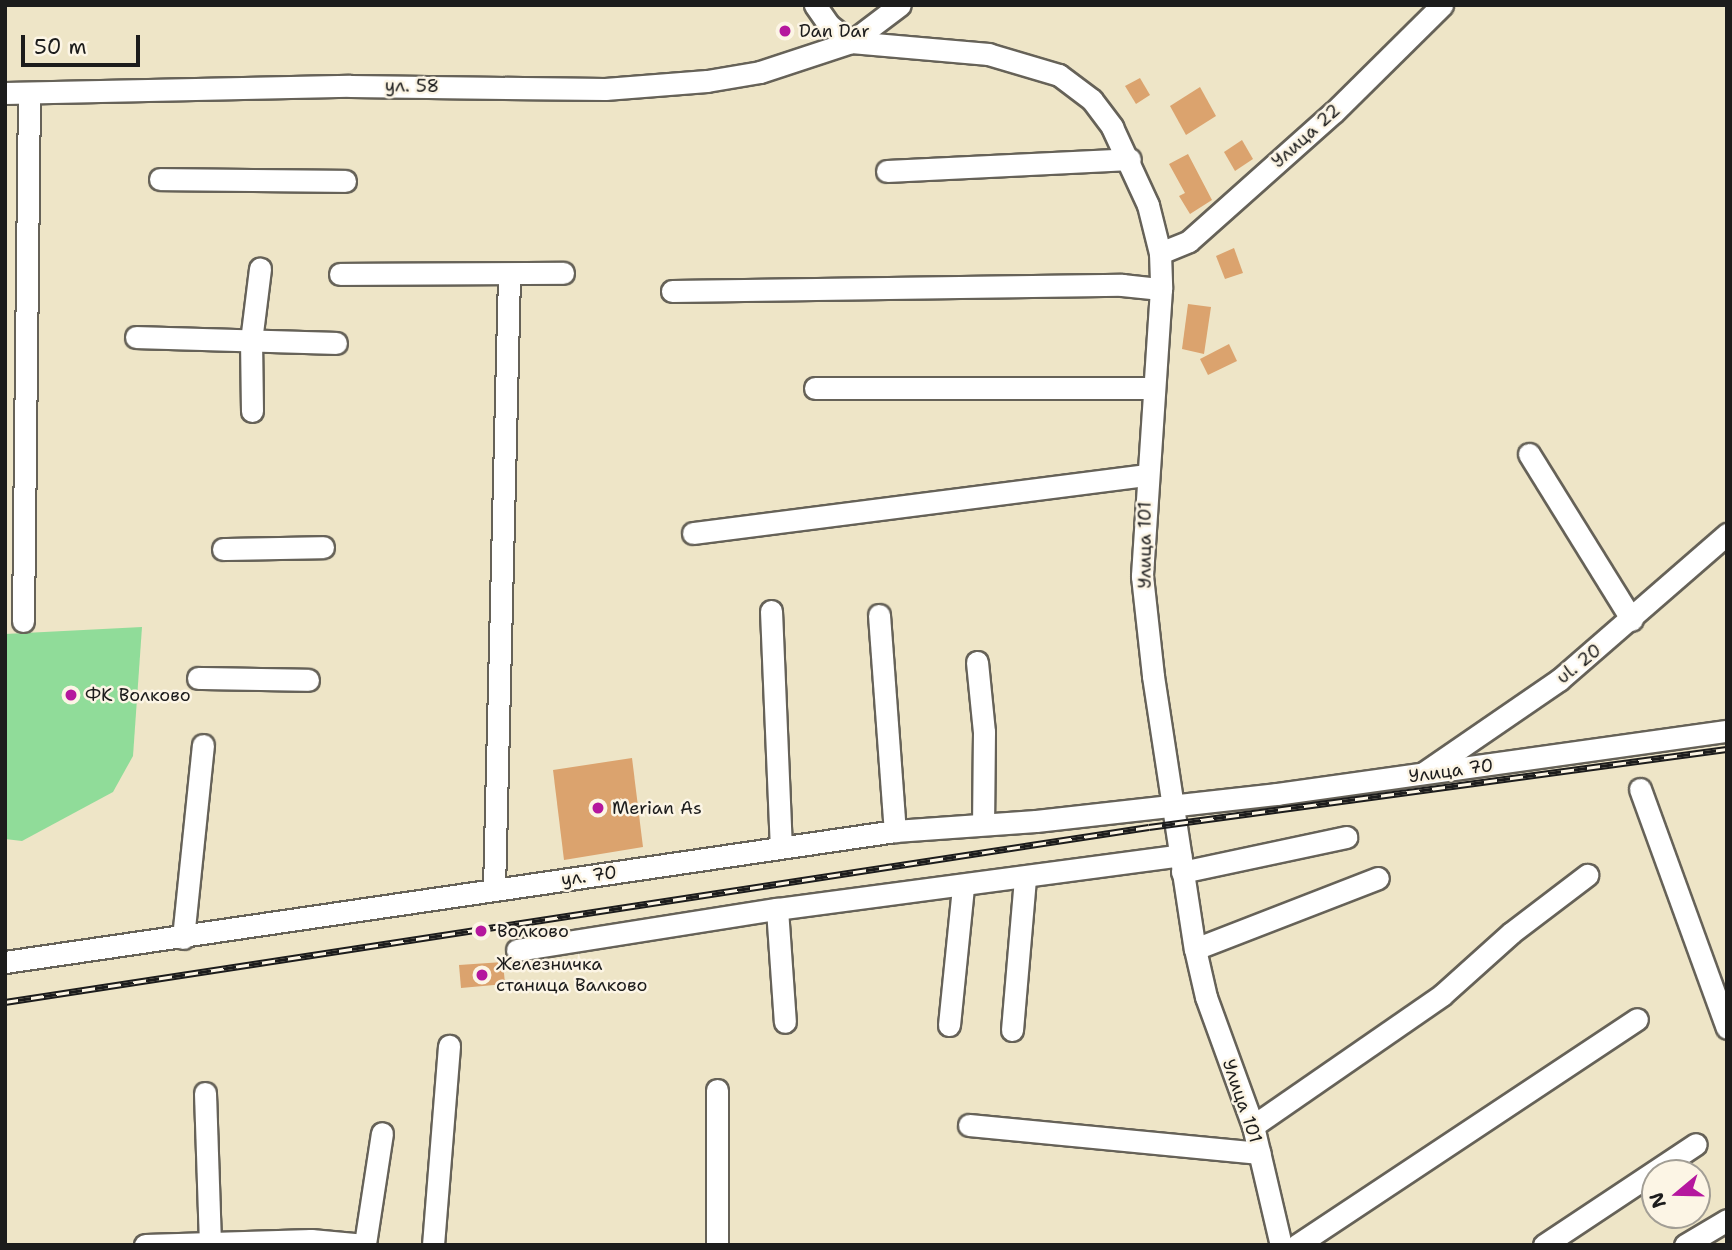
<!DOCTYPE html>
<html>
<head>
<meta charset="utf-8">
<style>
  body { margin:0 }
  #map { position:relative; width:1732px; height:1250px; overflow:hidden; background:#eee5c7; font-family:"Shantell Sans",sans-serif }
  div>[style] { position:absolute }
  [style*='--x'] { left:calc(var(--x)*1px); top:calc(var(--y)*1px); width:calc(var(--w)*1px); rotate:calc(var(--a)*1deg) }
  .green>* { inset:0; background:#90dc99 }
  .building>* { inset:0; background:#dba36e }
  .roads { filter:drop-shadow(2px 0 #666258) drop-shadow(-2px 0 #666258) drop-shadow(0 2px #666258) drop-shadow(0 -2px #666258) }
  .minor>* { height:21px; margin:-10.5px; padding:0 10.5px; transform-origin:10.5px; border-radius:10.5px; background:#fff }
  .rail>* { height:7px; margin-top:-3.5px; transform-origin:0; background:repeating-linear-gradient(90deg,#fcf5e5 0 13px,#1c1c1c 0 26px); box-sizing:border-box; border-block:2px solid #1c1c1c }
  .dots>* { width:19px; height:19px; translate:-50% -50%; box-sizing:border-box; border:4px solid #fcf5e5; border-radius:50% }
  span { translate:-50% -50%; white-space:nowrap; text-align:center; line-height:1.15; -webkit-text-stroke:5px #fcf5e5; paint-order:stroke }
  .poi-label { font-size:18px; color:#1c1c1c }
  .left { translate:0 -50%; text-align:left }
  .street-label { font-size:18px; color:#1c1c1c }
  .frame { position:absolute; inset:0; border:7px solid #1c1c1c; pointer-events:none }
  .north { position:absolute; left:1641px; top:1159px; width:70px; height:70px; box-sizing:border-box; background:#fcf5e5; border:2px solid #a29e95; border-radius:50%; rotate:251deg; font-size:19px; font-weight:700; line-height:28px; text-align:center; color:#1c1c1c }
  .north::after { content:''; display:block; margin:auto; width:24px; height:32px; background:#b5179e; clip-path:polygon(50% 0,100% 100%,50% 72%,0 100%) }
  .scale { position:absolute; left:21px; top:35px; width:119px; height:32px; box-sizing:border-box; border:4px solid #1c1c1c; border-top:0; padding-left:9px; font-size:21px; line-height:24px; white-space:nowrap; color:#1c1c1c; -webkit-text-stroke:5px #fcf5e5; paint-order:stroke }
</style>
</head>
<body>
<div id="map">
  <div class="green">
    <i style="clip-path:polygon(142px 627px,133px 756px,113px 792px,22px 841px,5px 839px,5px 634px)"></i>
  </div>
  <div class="building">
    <i style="clip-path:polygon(1140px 78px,1150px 95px,1136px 104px,1125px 86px)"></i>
    <i style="clip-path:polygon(1200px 87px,1216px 116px,1186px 135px,1170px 106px)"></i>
    <i style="clip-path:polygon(1242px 140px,1253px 159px,1235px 171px,1224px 152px)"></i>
    <i style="clip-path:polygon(1188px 154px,1212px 200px,1190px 214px,1179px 196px,1185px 193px,1169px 164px)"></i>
    <i style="clip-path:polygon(1234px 248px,1243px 273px,1225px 279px,1216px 256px)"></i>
    <i style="clip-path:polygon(1188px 304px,1211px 307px,1204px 354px,1182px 349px)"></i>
    <i style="clip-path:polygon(1229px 344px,1237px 361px,1208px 375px,1200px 359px)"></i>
    <i style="clip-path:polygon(632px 758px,643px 847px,564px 860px,553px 770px)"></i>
    <i style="clip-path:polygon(503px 962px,505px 984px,461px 988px,459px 965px)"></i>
  </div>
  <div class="roads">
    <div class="minor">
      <i style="--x:815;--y:5;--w:24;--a:55"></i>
      <i style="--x:829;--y:25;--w:28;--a:38"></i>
      <i style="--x:851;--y:42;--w:138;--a:5"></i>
      <i style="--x:988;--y:54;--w:74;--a:16.5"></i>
      <i style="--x:1059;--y:75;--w:41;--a:37.1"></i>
      <i style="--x:1092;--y:100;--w:34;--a:53"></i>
      <i style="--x:1112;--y:127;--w:86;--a:65.2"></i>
      <i style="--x:1148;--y:205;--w:49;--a:76"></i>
      <i style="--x:1160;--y:253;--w:36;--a:88"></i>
      <i style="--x:1161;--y:289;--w:288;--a:93.8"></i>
      <i style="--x:1142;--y:576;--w:101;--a:83.7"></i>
      <i style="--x:1153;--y:676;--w:276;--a:81.3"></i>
      <i style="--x:1195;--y:949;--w:49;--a:77.1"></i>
      <i style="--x:1206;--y:997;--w:137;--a:70"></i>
      <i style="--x:1253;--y:1126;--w:122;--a:76.8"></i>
      <i style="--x:5;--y:93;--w:345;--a:-1.2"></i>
      <i style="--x:350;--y:86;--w:255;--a:0.7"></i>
      <i style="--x:605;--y:89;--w:102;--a:-4.5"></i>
      <i style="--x:707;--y:81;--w:54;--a:-9.6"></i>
      <i style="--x:760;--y:72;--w:96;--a:-18.2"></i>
      <i style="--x:851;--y:42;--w:61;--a:-37.1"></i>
      <i style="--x:887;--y:171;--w:243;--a:-2.8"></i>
      <i style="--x:160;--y:179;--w:185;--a:0.6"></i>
      <i style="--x:1160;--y:253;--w:31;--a:-22"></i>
      <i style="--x:1189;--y:241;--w:194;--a:-41.7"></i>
      <i style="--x:1334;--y:112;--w:152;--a:-44.7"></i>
      <i style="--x:340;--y:274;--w:223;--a:-0.3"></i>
      <i style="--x:672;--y:291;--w:450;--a:-0.8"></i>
      <i style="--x:1122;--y:285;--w:39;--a:6"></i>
      <i style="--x:136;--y:337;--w:200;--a:1.7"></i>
      <i style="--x:815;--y:388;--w:339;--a:0"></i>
      <i style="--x:252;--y:411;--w:70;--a:-90.8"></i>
      <i style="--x:251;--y:341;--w:73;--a:-82.9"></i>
      <i style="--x:1529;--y:454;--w:195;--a:58.2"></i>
      <i style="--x:693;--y:533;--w:457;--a:-7.3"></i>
      <i style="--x:223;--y:549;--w:100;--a:-1.1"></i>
      <i style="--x:771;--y:611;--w:236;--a:87.6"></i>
      <i style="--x:879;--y:615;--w:217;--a:85.8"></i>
      <i style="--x:23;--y:621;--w:528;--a:-89.35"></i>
      <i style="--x:977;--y:662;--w:70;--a:84.3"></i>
      <i style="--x:984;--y:732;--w:89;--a:90.6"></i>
      <i style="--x:198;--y:678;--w:110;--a:1"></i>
      <i style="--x:1425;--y:772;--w:163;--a:-34.5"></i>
      <i style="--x:1559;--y:680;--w:223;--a:-41"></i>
      <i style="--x:1640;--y:789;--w:254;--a:70"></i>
      <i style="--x:1182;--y:872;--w:168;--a:-12"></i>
      <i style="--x:494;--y:889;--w:612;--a:-88.6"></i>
      <i style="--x:777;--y:909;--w:113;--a:86"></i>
      <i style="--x:183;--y:938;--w:194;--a:-84.1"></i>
      <i style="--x:1195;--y:949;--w:196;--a:-21.2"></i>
      <i style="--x:517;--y:950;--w:263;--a:-9"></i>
      <i style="--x:777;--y:909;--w:407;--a:-7.6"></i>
      <i style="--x:5;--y:962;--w:900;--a:-8.37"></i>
      <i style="--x:895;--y:831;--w:141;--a:-4.1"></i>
      <i style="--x:1036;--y:821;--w:243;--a:-6.4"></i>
      <i style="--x:1277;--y:794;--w:454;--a:-8"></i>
      <i style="--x:949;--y:1025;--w:139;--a:-84.2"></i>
      <i style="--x:1012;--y:1030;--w:153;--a:-85.1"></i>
      <i style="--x:205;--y:1093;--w:149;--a:88.1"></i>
      <i style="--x:969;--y:1125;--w:292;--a:5.5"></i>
      <i style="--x:1253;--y:1126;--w:230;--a:-34.7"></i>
      <i style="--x:1442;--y:995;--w:93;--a:-41.9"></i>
      <i style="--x:1511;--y:933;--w:96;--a:-37.3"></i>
      <i style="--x:365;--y:1244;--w:112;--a:-81.3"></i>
      <i style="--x:145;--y:1245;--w:166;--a:-1.7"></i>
      <i style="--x:311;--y:1240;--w:54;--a:5.3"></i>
      <i style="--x:433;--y:1245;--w:200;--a:-85.4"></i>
      <i style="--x:717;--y:1245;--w:155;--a:-90"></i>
      <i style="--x:1297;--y:1245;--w:408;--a:-33.6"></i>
      <i style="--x:1544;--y:1245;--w:182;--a:-33.6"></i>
      <i style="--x:1685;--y:1245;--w:49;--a:-30.8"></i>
    </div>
  </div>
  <div class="rail">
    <i style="--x:5;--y:1002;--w:1157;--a:-8.7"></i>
    <i style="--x:1149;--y:827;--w:583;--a:-7.69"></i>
  </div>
  <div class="dots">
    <i style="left:785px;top:31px;background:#b5179e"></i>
    <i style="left:71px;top:695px;background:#b5179e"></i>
    <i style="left:598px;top:808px;background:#b5179e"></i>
    <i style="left:481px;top:931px;background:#b5179e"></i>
    <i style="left:482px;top:975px;background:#b5179e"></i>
  </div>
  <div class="poi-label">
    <span class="left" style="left:799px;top:31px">Dan Dar</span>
    <span class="left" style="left:85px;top:695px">ФК Волково</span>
    <span class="left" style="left:612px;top:808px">Merian As</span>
    <span class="left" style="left:497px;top:931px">Волково</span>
    <span class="left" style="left:496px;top:975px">Железничка<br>станица Валково</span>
  </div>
  <div class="street-label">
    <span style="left:412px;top:86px;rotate:1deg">ул. 58</span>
    <span style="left:1306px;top:136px;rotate:-42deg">Улица 22</span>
    <span style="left:1145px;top:545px;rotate:-90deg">Улица 101</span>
    <span style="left:1579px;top:664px;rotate:-39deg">ul. 20</span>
    <span style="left:1451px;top:771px;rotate:-8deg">Улица 70</span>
    <span style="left:589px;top:876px;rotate:-8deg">ул. 70</span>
    <span style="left:1242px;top:1101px;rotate:71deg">Улица 101</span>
  </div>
  <div class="frame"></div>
  <div class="north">N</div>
  <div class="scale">50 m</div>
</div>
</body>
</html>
